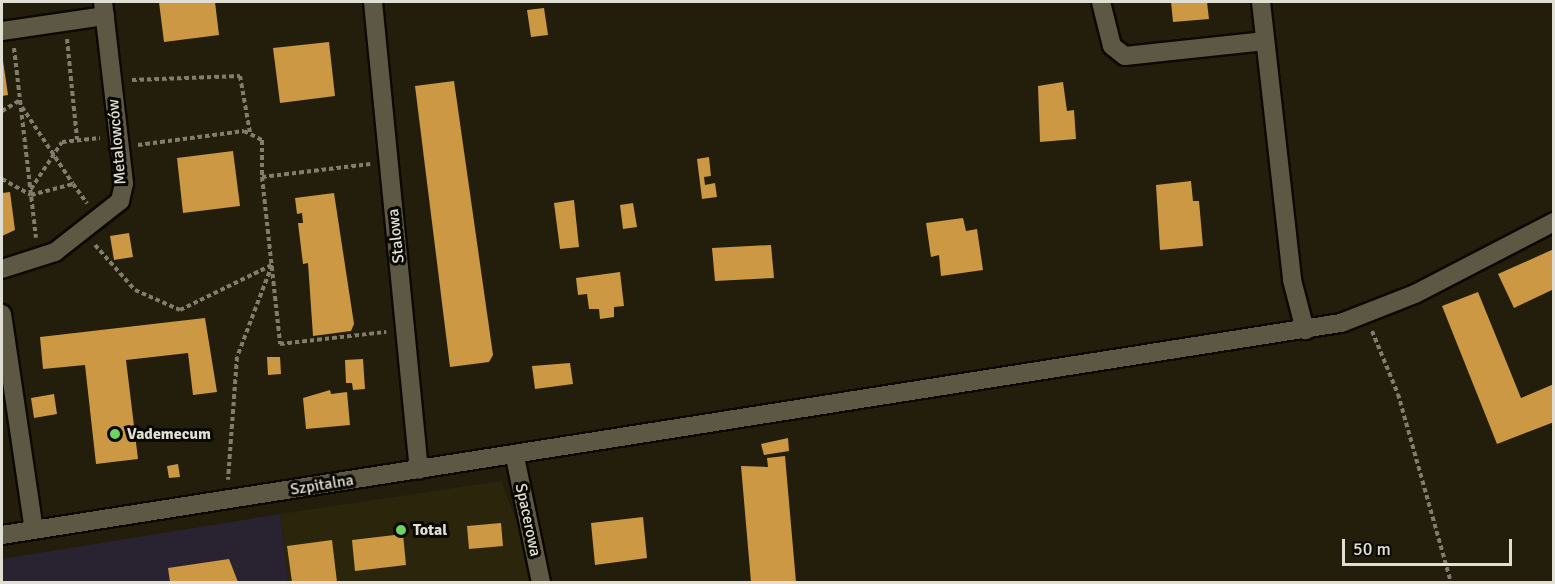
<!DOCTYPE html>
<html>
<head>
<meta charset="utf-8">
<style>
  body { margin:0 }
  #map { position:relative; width:1555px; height:584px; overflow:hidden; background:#231e0c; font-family:Signika,sans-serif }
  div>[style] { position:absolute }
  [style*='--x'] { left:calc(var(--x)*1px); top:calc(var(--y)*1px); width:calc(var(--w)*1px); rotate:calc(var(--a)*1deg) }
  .built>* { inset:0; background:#2b250b }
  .industrial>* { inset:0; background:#292231 }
  .building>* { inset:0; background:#cc9844 }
  .path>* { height:4px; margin-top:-2px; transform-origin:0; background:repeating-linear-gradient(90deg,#817d6e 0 4.5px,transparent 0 7.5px) }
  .roads { filter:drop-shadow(2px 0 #0c0800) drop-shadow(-2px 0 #0c0800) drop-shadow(0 2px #0c0800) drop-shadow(0 -2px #0c0800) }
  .street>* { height:18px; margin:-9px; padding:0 9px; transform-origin:9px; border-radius:9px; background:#5d5844 }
  .secondary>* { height:18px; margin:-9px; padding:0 9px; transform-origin:9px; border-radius:9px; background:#5d5844 }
  .dots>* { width:16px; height:16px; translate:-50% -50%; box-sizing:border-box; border:3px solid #0a0803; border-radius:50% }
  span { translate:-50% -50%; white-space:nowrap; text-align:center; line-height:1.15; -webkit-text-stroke:6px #0a0803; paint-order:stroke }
  .street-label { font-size:16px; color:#e1ded3 }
  .poi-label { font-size:16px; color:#e1ded3; font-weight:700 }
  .left { translate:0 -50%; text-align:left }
  .frame { position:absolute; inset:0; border:3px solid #e1ded3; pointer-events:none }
  .scale { position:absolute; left:1342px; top:539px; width:170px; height:27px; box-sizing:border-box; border:3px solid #e1ded3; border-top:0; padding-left:8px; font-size:18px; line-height:21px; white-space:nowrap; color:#e1ded3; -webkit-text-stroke:4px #0a0803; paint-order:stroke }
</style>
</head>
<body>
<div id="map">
  <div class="built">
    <i style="clip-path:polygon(501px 481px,526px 545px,529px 582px,288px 582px,280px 514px)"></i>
  </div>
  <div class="industrial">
    <i style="clip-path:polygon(280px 514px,288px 582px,2px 582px,2px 559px)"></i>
  </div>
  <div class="building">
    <i style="clip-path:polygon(159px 2px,215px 2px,219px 35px,164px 42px)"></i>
    <i style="clip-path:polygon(1171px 2px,1207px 2px,1209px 19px,1173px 22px)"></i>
    <i style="clip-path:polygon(544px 8px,548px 35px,531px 37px,527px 10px)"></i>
    <i style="clip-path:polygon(329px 42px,335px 96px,280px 103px,273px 48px)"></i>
    <i style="clip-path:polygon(2px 54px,8px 95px,2px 96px)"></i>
    <i style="clip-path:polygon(454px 81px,493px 355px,489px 362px,450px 367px,415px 86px)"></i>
    <i style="clip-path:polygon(1063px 82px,1067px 111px,1074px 110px,1076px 139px,1040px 142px,1038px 86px)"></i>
    <i style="clip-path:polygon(233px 151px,240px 206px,183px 213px,177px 158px)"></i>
    <i style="clip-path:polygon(709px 157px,711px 176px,704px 177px,705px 185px,715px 183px,717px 197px,702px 199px,697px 159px)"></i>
    <i style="clip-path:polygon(1191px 181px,1193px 201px,1199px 201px,1203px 246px,1160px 250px,1156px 185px)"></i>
    <i style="clip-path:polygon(10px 192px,15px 230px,2px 236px,2px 193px)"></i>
    <i style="clip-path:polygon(334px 193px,354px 324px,351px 331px,313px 336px,308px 263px,303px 264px,298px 223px,303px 223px,302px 213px,297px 214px,295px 198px)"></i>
    <i style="clip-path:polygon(574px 200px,579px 247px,560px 249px,554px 203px)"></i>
    <i style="clip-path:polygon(633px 203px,637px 227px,623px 229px,620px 205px)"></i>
    <i style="clip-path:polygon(963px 218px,966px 231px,977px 229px,983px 270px,941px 276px,939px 255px,931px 257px,926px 223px)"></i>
    <i style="clip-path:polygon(129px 233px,133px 257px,114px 260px,110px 236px)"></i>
    <i style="clip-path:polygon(771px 245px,774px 278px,715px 281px,712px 248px)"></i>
    <i style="clip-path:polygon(1554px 249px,1554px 289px,1514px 308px,1498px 274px)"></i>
    <i style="clip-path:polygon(620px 272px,624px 306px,614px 307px,614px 317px,600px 319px,599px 309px,589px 309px,587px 294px,578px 295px,576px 278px)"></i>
    <i style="clip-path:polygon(1478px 292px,1521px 398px,1554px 384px,1554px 422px,1497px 444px,1442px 306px)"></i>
    <i style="clip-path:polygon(205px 318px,217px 392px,193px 395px,188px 353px,126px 360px,138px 459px,96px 464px,85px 365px,43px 369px,40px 337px)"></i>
    <i style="clip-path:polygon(267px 357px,280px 357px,281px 374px,268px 375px)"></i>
    <i style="clip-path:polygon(363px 359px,365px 389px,353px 390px,352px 383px,346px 383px,345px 360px)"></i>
    <i style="clip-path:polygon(570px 363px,573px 384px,535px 389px,532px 366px)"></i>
    <i style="clip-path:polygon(330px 390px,331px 394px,347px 392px,350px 425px,306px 429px,303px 398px)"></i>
    <i style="clip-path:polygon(54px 394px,57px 414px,34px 418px,31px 398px)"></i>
    <i style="clip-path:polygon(788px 438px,789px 451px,764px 455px,761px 444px)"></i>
    <i style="clip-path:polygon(785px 456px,796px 582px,751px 582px,741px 466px,768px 467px,767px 458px)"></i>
    <i style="clip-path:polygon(178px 464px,180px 477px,169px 478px,167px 466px)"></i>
    <i style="clip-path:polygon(643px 517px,647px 558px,595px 565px,591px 523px)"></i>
    <i style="clip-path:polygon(501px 523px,503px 546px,469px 549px,467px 526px)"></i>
    <i style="clip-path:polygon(403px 534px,406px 565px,355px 571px,352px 540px)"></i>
    <i style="clip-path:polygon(332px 540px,337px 582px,292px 582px,287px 546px)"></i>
    <i style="clip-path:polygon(229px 559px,238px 582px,170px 582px,168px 568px)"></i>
  </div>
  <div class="path">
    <i style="--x:67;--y:39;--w:101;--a:84.3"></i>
    <i style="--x:14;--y:48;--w:191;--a:83.4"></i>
    <i style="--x:132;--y:80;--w:108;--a:-2.1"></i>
    <i style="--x:240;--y:76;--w:58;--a:80"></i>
    <i style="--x:22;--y:107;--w:92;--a:56.5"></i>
    <i style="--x:2;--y:111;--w:21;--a:-31"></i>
    <i style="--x:138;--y:145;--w:107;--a:-7.5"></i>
    <i style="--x:244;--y:131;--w:20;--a:27"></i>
    <i style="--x:262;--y:140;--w:37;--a:90"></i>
    <i style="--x:262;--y:177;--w:109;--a:-6.9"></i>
    <i style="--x:262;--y:177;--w:168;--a:83.8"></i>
    <i style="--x:280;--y:344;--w:107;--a:-6.5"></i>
    <i style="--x:2;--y:179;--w:33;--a:29"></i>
    <i style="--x:31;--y:195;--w:43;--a:-14.7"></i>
    <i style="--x:73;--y:184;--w:24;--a:54"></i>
    <i style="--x:31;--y:189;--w:56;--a:-56.6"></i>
    <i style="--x:62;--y:142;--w:38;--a:-6"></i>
    <i style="--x:95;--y:245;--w:60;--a:48.4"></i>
    <i style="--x:135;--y:290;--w:49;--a:24"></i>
    <i style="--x:180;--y:310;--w:102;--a:-26.1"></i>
    <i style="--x:272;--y:265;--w:98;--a:110.8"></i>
    <i style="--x:237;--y:357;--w:123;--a:94.2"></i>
    <i style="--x:1372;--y:331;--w:68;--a:67.6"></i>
    <i style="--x:1398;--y:394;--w:195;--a:74.3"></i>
  </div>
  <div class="roads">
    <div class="street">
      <i style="--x:373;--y:2;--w:470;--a:84.4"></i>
      <i style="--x:1101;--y:2;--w:45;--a:76"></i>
      <i style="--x:1112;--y:46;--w:16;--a:38"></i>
      <i style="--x:1125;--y:56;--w:141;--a:-6.1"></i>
      <i style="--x:2;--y:31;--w:104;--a:-8.3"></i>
      <i style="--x:2;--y:269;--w:56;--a:-17.8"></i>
      <i style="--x:55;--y:252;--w:83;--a:-38.1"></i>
      <i style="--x:120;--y:201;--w:18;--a:-77"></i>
      <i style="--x:124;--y:183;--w:182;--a:-96.6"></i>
      <i style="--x:2;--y:314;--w:218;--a:81.6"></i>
      <i style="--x:515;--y:457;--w:128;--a:78.3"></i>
    </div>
    <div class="secondary">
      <i style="--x:1261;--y:2;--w:280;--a:83.6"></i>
      <i style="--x:1292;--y:280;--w:52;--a:75.4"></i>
      <i style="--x:2;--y:535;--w:1356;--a:-9"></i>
      <i style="--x:1341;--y:323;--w:79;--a:-21.4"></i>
      <i style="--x:1415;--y:294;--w:157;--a:-27.4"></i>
    </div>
  </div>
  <div class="dots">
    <i style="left:115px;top:434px;background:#6dd361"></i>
    <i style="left:401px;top:530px;background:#6dd361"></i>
  </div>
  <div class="street-label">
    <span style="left:117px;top:142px;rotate:-95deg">Metalowców</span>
    <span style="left:396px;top:236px;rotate:-96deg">Stalowa</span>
    <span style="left:322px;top:485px;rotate:-9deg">Szpitalna</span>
    <span style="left:528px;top:520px;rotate:78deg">Spacerowa</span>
  </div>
  <div class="poi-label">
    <span class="left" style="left:127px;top:434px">Vademecum</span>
    <span class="left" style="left:413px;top:530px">Total</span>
  </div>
  <div class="frame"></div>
  <div class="scale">50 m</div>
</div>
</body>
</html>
